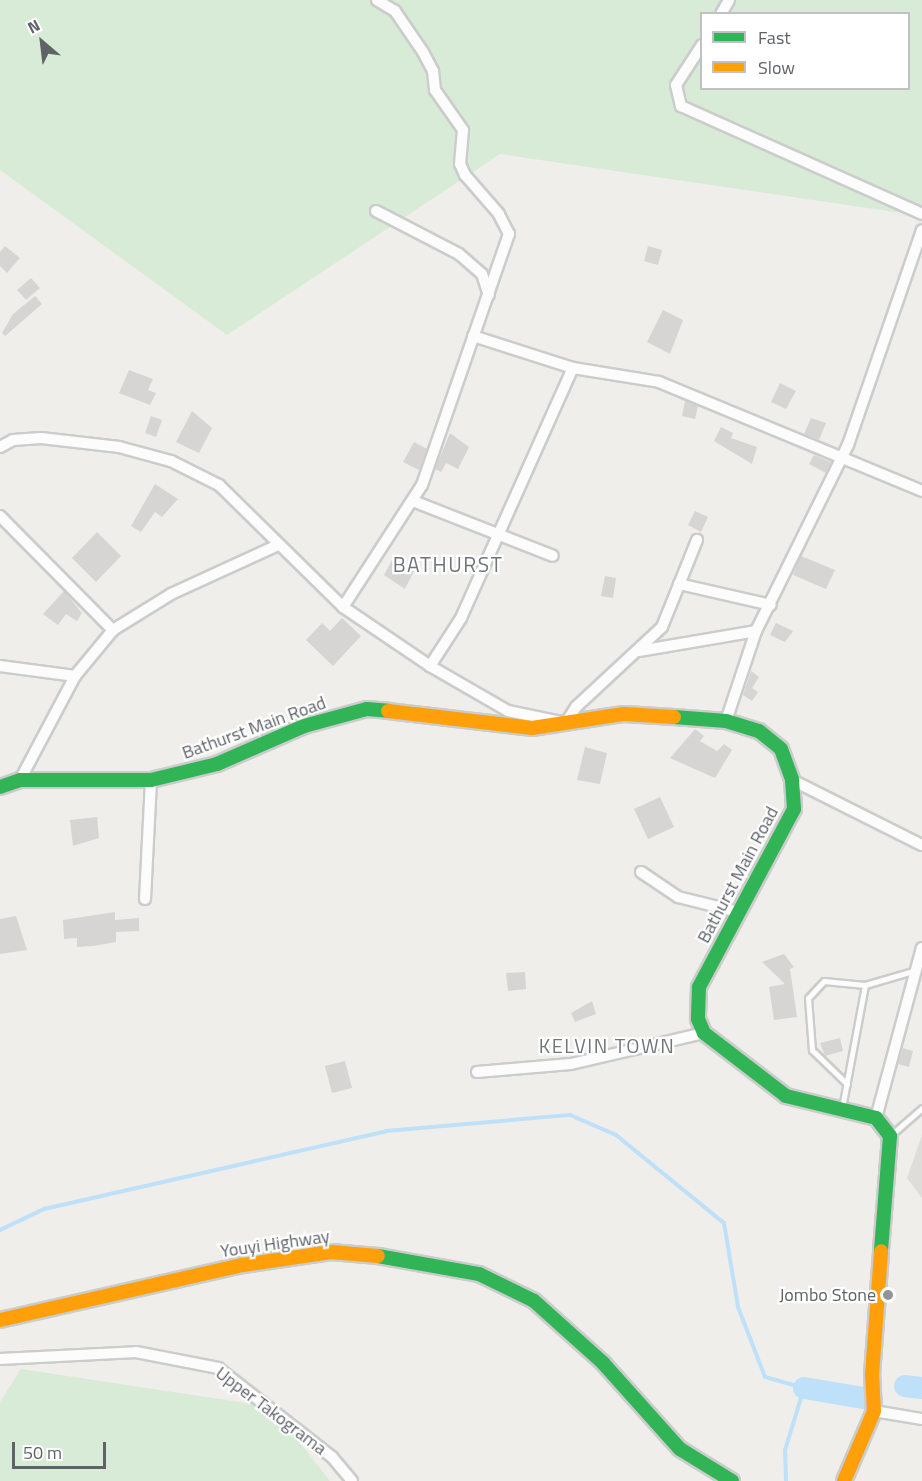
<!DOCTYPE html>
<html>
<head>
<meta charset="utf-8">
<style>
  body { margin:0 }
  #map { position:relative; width:922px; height:1481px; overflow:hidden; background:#efeeea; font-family:"Titillium Web",sans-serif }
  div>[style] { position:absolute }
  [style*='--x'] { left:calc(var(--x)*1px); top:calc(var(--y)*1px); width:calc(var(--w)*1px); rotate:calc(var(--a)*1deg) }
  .industrial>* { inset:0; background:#dfddda }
  .green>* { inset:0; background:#d8ebd6 }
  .stream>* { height:4px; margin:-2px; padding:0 2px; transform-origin:2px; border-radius:2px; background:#bfe0f9 }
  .river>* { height:22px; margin:-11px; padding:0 11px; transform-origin:11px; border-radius:11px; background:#bfe0f9 }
  .building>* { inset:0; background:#d6d5d3 }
  .roads { filter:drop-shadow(2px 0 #cbcccc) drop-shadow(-2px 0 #cbcccc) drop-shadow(0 2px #cbcccc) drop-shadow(0 -2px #cbcccc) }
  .lane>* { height:5px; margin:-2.5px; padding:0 2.5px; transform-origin:2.5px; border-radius:2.5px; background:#fdfcfc }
  .street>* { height:10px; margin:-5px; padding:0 5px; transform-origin:5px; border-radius:5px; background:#fdfcfc }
  .fast>* { height:14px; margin:-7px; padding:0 7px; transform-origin:7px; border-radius:7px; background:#30b455 }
  .slow>* { height:14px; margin:-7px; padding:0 7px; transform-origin:7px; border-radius:7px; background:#ff9f0a }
  .dots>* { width:16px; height:16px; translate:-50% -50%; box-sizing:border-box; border:3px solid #fff; border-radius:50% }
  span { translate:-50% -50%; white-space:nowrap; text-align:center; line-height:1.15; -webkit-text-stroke:4.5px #fff; paint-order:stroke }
  .street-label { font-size:18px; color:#5f6368 }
  .poi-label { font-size:18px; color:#5f6368 }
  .right { translate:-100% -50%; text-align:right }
  .neighbourhood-label { font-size:20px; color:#70757a; letter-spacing:1.5px }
  .quarter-label { font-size:21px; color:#70757a; letter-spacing:1.5px }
  .legend { position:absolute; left:700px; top:12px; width:210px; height:78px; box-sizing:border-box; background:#fff; border:2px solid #bfc1c3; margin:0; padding:8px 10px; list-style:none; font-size:18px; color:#5f6368 }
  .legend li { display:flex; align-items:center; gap:12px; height:30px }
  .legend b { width:30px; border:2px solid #bfc1c3 }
  .north { position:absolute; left:12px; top:12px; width:60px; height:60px; -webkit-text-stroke:4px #fff; paint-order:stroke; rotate:332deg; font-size:16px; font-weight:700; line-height:24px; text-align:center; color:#5f6368 }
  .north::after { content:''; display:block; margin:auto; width:21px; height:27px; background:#5f6368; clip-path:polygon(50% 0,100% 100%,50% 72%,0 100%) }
  .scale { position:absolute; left:12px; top:1442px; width:94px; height:27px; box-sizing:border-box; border:3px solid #5f6368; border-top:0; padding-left:8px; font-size:18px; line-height:21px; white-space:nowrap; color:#5f6368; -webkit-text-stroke:4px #fff; paint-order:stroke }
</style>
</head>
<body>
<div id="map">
  <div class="industrial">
    <i style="clip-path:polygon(922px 1135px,922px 1198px,907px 1178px)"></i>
  </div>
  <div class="green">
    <i style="clip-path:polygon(evenodd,0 0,922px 0,922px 216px,500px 154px,227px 335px,0 170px,0 0,702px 14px,908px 14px,908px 88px,702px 88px,702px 14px)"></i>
    <i style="clip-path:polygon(21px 1369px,272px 1407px,330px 1481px,0 1481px,0 1402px)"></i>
  </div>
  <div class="stream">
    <i style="--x:0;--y:1230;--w:49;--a:-25.5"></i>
    <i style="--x:44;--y:1209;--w:351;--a:-12.8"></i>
    <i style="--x:386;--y:1131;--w:185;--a:-5"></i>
    <i style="--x:570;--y:1115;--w:50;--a:23.5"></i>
    <i style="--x:616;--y:1135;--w:139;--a:39.2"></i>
    <i style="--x:724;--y:1223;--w:85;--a:80.5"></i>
    <i style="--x:738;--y:1307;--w:75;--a:68.9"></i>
    <i style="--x:765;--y:1377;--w:41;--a:15.8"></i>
    <i style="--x:804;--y:1388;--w:65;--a:107"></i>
    <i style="--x:785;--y:1450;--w:31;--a:88"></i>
  </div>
  <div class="river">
    <i style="--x:905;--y:1386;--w:17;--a:7"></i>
    <i style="--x:804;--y:1388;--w:61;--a:9.5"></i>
  </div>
  <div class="building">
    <i style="clip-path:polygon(5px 246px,20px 258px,7px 273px,0 266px,0 252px)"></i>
    <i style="clip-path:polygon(648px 246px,662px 250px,658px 265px,644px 261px)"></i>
    <i style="clip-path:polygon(31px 278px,40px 288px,26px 300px,17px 290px)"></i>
    <i style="clip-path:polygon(35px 296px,42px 304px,5px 336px,2px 333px,13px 314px)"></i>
    <i style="clip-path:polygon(663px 310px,683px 320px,670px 354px,647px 342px)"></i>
    <i style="clip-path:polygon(129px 370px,153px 379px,148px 390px,156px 393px,150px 405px,119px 393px)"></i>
    <i style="clip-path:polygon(780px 383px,796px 391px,786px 409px,771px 402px)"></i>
    <i style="clip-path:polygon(685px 401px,698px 406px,695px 419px,682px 416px)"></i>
    <i style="clip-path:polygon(192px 411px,212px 428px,199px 453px,176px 442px)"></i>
    <i style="clip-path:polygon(151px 416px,162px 420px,156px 437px,145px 433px)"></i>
    <i style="clip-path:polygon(811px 418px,826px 423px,819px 440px,804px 434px)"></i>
    <i style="clip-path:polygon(721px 427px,733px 433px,731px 438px,757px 447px,752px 464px,714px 441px)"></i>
    <i style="clip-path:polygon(450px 433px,469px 447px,458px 469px,446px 463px,441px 472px,435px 469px)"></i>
    <i style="clip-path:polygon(414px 442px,427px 449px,419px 470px,403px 462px)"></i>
    <i style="clip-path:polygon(814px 455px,831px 462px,826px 473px,809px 464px)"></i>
    <i style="clip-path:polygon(155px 484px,178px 499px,162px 517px,155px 512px,141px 532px,131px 526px)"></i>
    <i style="clip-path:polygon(695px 511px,708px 517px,701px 532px,688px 525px)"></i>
    <i style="clip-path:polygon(97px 532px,121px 556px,96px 582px,72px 558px)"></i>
    <i style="clip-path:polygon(801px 556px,835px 570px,826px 589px,793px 575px)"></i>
    <i style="clip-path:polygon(392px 560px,414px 571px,405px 589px,384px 575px)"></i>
    <i style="clip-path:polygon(605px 576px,616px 578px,613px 598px,601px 596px)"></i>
    <i style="clip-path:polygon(64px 591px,82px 613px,77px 621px,66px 614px,58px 625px,43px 614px)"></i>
    <i style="clip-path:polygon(342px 618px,361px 636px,333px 666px,306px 640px,322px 623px,330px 631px)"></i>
    <i style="clip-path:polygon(776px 623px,793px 631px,785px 642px,770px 635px)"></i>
    <i style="clip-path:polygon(751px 671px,759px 677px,752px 688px,758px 692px,752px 701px,743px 695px)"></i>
    <i style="clip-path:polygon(695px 729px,704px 736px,700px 741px,717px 751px,724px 744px,732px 750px,715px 778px,670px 758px)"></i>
    <i style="clip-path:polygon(585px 747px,607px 753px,600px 784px,577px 780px)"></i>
    <i style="clip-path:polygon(660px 797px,674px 827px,648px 839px,634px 809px)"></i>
    <i style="clip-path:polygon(97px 817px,99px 838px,73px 846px,70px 820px)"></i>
    <i style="clip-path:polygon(115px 912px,115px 920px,139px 918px,139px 931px,116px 932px,116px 942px,93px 946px,77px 947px,77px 938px,64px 939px,63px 920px)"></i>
    <i style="clip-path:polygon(16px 916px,27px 950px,0 954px,0 919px)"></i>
    <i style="clip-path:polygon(784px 954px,794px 967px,790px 969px,797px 1017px,774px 1020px,769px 987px,785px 984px,762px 962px)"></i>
    <i style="clip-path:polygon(525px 972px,526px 989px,508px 991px,506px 973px)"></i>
    <i style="clip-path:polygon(592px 1001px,596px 1014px,575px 1022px,571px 1013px)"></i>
    <i style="clip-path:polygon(840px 1038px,843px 1051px,825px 1056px,820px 1043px)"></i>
    <i style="clip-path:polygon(903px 1048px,913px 1051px,909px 1067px,898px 1064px)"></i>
    <i style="clip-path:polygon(345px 1061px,352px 1088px,332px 1093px,325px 1066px)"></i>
  </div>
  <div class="roads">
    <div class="lane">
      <i style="--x:847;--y:1084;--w:49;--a:-135.8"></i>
      <i style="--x:812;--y:1050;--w:52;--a:-94.4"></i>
      <i style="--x:808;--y:998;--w:23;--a:-47"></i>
      <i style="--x:824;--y:981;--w:41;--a:5.6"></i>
      <i style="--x:842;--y:1108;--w:125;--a:-79.4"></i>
      <i style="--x:865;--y:985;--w:53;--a:-16.4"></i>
      <i style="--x:891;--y:1135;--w:41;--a:-41.1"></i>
    </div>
    <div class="street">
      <i style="--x:721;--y:14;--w:16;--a:-60"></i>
      <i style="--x:702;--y:45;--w:48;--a:123"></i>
      <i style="--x:676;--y:85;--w:22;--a:77"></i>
      <i style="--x:681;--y:106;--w:264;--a:24.1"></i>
      <i style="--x:376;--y:211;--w:93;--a:27.4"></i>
      <i style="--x:459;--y:254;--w:30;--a:41"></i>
      <i style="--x:482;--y:274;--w:22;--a:72"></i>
      <i style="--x:473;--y:336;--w:105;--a:17.7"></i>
      <i style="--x:573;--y:368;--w:87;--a:9.2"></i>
      <i style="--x:659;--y:382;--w:285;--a:22.5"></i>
      <i style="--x:0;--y:447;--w:15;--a:-28"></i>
      <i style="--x:13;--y:440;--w:28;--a:-4"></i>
      <i style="--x:41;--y:438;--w:79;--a:6.6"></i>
      <i style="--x:119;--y:447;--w:54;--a:15.1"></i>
      <i style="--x:171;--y:461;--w:54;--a:26.6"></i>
      <i style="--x:219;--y:485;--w:174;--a:44.5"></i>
      <i style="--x:343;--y:607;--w:105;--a:34.1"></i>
      <i style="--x:430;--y:666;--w:90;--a:30"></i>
      <i style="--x:508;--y:711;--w:59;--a:11.7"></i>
      <i style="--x:566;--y:723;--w:19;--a:-58"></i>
      <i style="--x:576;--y:707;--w:117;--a:-42.9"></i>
      <i style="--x:662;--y:627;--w:94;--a:-68.1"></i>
      <i style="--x:413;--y:501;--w:150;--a:21.4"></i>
      <i style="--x:0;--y:516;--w:161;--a:45.3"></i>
      <i style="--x:679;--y:584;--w:94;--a:12.9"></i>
      <i style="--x:343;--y:607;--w:145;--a:-57.1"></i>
      <i style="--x:422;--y:485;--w:266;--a:-70.9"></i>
      <i style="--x:509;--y:234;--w:22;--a:-117"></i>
      <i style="--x:499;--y:214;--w:52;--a:-131.1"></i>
      <i style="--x:465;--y:175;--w:12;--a:-114"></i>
      <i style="--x:460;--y:164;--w:34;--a:-85"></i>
      <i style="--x:463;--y:130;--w:49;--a:-125"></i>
      <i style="--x:435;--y:90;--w:19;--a:-96"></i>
      <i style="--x:433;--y:71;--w:21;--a:-118"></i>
      <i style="--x:423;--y:52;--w:50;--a:-124.3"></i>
      <i style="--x:395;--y:11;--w:21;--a:-149"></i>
      <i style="--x:639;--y:651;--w:119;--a:-9.7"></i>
      <i style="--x:0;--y:666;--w:76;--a:7.6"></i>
      <i style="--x:430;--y:666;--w:57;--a:-57.1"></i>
      <i style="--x:461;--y:618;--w:274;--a:-65.9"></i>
      <i style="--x:726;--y:721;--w:95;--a:-71.6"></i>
      <i style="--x:756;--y:631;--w:208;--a:-63.7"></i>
      <i style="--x:848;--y:445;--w:227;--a:-71"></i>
      <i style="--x:20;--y:780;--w:118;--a:-62.1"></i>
      <i style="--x:75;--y:676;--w:60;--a:-50.4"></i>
      <i style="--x:113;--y:630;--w:68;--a:-31.8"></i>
      <i style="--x:171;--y:594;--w:118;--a:-24.6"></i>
      <i style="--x:792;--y:780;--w:145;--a:26.6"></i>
      <i style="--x:641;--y:872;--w:45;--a:34"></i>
      <i style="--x:678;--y:897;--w:63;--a:13.8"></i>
      <i style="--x:145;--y:899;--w:119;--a:-87.1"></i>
      <i style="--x:477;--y:1072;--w:94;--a:-4.9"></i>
      <i style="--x:571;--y:1064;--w:137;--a:-13.1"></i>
      <i style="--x:876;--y:1118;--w:176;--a:-74.9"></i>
      <i style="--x:0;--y:1359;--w:136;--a:-2.9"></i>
      <i style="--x:136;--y:1352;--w:84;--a:11"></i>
      <i style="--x:218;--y:1368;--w:145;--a:38"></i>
      <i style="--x:332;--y:1457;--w:31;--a:50"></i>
      <i style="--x:874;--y:1411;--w:49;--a:9.5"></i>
    </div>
    <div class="fast">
      <i style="--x:674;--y:717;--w:52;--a:4.4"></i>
      <i style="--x:726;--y:721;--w:34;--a:17"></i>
      <i style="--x:759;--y:731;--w:28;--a:39"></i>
      <i style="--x:781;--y:749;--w:33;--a:70"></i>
      <i style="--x:792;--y:780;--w:29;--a:86"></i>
      <i style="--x:794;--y:809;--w:202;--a:118.1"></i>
      <i style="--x:699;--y:987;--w:32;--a:92"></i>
      <i style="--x:698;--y:1019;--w:15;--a:67"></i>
      <i style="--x:704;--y:1033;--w:103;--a:37.5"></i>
      <i style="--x:786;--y:1096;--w:93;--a:13.7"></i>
      <i style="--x:876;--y:1118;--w:23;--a:52"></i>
      <i style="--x:890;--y:1136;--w:115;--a:94.5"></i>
      <i style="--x:0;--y:787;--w:21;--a:-19"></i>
      <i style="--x:20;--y:780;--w:131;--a:0"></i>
      <i style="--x:151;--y:780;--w:68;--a:-13.6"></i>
      <i style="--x:217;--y:764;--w:95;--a:-23.6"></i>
      <i style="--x:304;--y:726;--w:65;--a:-15.1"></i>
      <i style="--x:367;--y:709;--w:21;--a:5"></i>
      <i style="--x:378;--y:1256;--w:103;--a:10.1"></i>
      <i style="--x:479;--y:1274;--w:61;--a:26.1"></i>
      <i style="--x:534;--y:1301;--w:93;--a:41.9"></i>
      <i style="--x:603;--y:1363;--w:115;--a:48.2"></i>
      <i style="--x:680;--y:1449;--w:61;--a:31.6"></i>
    </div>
    <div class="slow">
      <i style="--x:388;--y:711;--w:145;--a:6.7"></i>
      <i style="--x:532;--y:728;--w:93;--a:-8.7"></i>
      <i style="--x:624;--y:714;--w:50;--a:3.4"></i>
      <i style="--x:0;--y:1320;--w:249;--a:-12.8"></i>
      <i style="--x:243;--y:1265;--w:89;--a:-8.4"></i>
      <i style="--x:331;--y:1252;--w:47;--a:4.9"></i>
      <i style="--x:844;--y:1481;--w:76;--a:-66.8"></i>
      <i style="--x:874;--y:1411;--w:36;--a:-93"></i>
      <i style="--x:872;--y:1375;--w:124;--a:-85.8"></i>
    </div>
  </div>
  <div class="dots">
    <i style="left:888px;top:1295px;background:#919496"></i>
  </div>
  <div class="street-label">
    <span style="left:254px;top:728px;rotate:-20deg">Bathurst Main Road</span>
    <span style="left:738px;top:875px;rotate:-62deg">Bathurst Main Road</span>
    <span style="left:275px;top:1244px;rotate:-8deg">Youyi Highway</span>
    <span style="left:271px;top:1411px;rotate:37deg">Upper Takograma</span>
  </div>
  <div class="poi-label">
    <span class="right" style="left:876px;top:1295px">Jombo Stone</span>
  </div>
  <div class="neighbourhood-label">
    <span style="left:607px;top:1045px">KELVIN TOWN</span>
  </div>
  <div class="quarter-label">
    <span style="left:448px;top:564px">BATHURST</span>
  </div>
  <ul class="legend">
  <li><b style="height:8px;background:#30b455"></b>Fast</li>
  <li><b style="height:8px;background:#ff9f0a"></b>Slow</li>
  </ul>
  <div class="north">N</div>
  <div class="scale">50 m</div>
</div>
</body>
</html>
